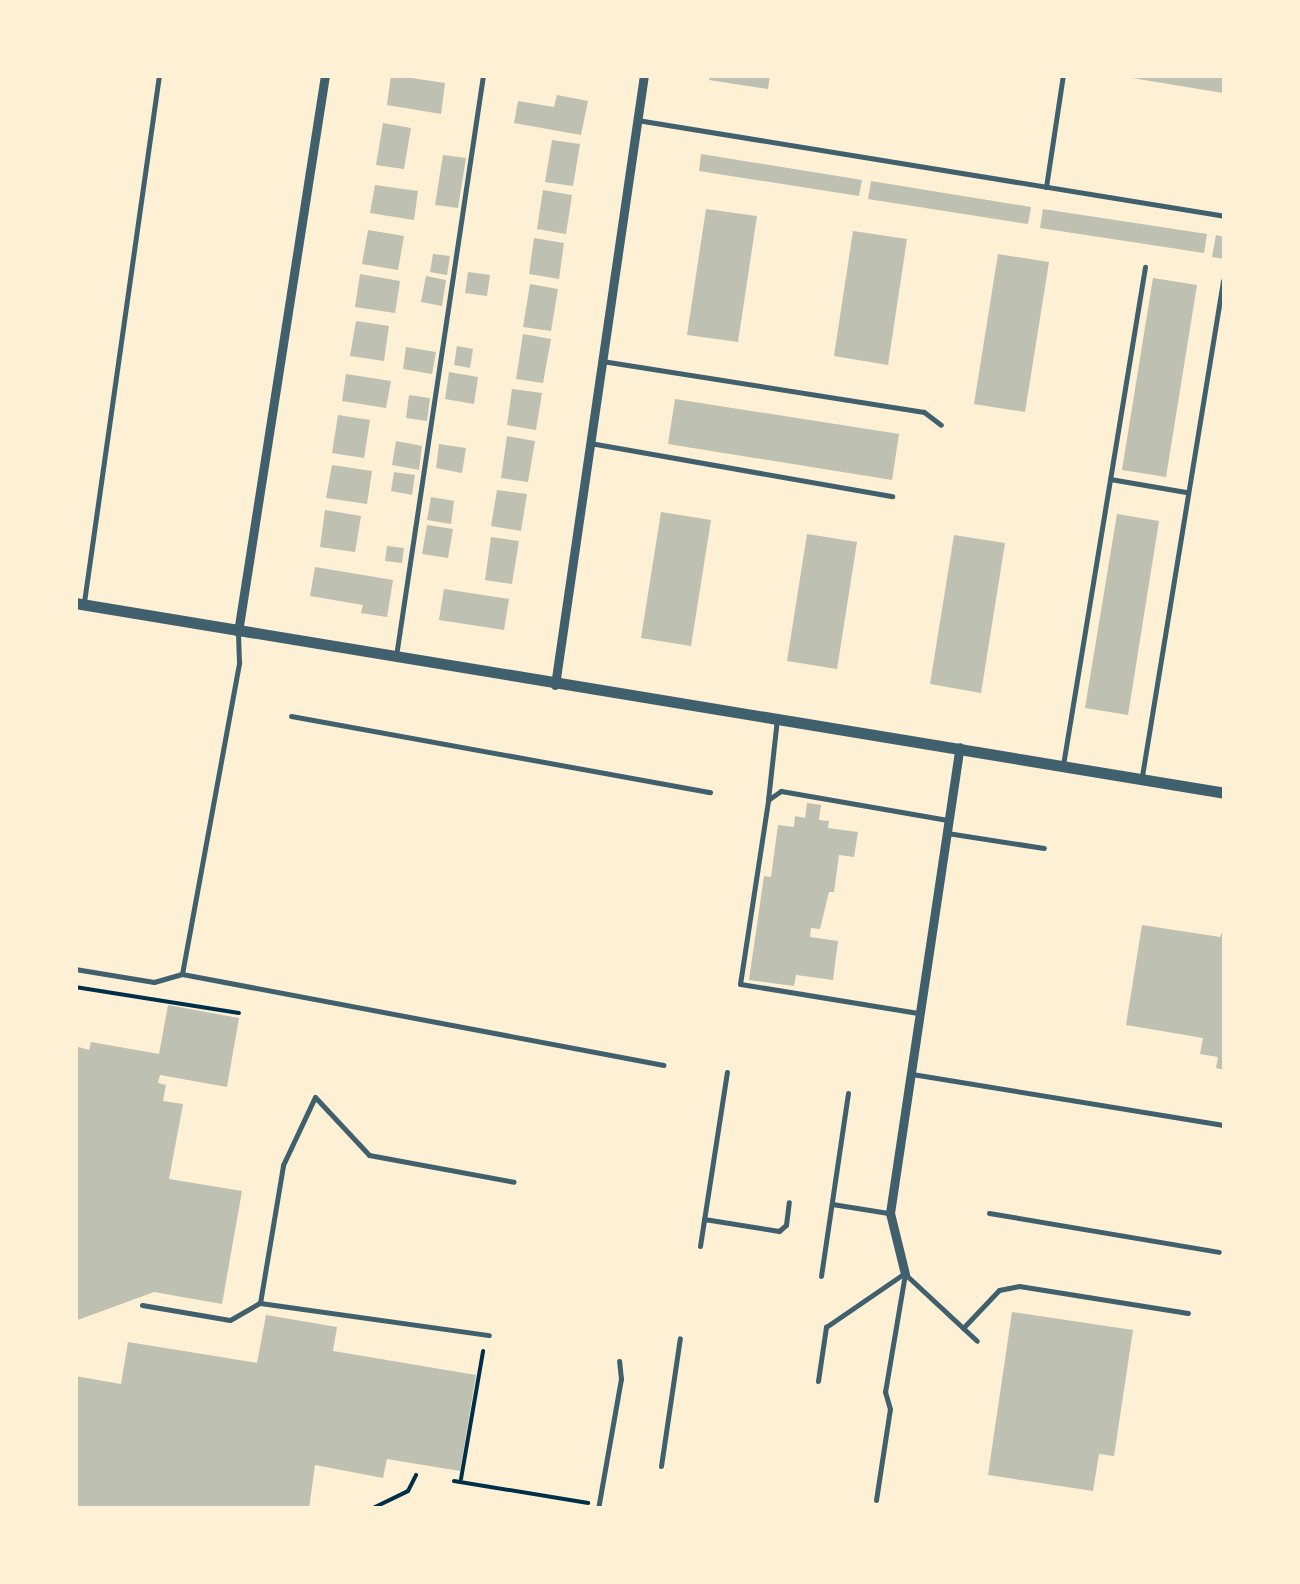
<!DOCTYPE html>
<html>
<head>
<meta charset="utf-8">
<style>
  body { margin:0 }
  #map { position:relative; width:1300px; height:1584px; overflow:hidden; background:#fdf0d5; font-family:"PT Sans",sans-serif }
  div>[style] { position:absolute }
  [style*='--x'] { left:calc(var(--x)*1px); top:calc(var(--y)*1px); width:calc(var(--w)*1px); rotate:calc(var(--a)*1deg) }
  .building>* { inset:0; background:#bec0b2 }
  .path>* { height:4px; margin:-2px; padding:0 2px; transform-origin:2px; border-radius:2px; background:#003049 }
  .service>* { height:5px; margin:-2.5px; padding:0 2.5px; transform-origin:2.5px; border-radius:2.5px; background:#3f606c }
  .minor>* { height:9px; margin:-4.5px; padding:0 4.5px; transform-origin:4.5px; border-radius:4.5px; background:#3f606c }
  .tertiary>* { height:11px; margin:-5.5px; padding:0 5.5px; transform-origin:5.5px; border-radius:5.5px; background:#3f606c }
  span { translate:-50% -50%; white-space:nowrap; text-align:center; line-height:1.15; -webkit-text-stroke:9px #fdf0d5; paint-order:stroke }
  .frame { position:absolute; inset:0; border:78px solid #fdf0d5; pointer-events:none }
</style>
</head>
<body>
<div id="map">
  <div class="building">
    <i style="clip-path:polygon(391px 75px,445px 83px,441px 114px,387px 105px)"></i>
    <i style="clip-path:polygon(710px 75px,770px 75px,768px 89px,709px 80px)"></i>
    <i style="clip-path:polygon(1114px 75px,1225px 75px,1225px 78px,1223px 93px)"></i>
    <i style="clip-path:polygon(557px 95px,588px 101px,581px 135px,514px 123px,518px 101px,554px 107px)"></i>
    <i style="clip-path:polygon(383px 123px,411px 128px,404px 169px,376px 165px)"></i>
    <i style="clip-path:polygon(552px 140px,580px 144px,573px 186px,545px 182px)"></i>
    <i style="clip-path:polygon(701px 154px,862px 180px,859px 196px,699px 171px)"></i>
    <i style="clip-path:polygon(443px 155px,466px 158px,458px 208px,435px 205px)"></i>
    <i style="clip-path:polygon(871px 181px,1031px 207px,1028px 224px,868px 199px)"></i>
    <i style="clip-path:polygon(375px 185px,418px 191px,414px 220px,370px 213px)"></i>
    <i style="clip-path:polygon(543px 190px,572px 195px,566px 234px,537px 229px)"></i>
    <i style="clip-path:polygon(706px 209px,757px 216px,738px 342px,687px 335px)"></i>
    <i style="clip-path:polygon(1043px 209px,1207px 234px,1204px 253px,1040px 228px)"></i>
    <i style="clip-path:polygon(368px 230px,404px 236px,398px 270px,362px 264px)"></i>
    <i style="clip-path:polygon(853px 231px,907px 239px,888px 365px,834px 356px)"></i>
    <i style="clip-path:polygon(1216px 235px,1225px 237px,1225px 259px,1212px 257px)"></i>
    <i style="clip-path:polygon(534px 238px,564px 243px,559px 279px,529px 274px)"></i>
    <i style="clip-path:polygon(433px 254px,450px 256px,447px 275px,430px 272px)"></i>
    <i style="clip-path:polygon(998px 254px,1049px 262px,1025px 412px,974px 404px)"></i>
    <i style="clip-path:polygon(468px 272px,490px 275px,487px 296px,465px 293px)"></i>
    <i style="clip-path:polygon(360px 274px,400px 281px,395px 313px,355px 307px)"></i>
    <i style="clip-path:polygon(426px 276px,446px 280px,442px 306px,421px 302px)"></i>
    <i style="clip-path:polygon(1153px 278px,1197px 285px,1166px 477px,1122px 470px)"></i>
    <i style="clip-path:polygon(530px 284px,558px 289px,551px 331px,523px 327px)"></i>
    <i style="clip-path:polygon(356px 321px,389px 326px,384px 361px,350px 356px)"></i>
    <i style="clip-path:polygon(523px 334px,551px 339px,543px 383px,516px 379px)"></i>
    <i style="clip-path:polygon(457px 346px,473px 349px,470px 368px,454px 365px)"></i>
    <i style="clip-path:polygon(406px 347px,436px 352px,432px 374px,403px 369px)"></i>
    <i style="clip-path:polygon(449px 372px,478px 377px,474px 404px,445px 399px)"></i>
    <i style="clip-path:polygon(346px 374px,391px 381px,386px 408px,342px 401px)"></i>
    <i style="clip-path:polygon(512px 389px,542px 393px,536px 430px,507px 425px)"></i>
    <i style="clip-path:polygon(409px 395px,430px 398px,427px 421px,406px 418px)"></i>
    <i style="clip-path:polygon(675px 399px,899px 434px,892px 480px,668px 444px)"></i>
    <i style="clip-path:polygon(338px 415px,370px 420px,364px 458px,332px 453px)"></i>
    <i style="clip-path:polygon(507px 436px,535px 441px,528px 482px,501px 478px)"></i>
    <i style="clip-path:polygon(396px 441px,422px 446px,419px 470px,392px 465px)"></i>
    <i style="clip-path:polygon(439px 444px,466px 448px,462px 473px,436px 468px)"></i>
    <i style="clip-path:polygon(332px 465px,372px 471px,367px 504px,326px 498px)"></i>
    <i style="clip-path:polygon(394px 472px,415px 475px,412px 495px,391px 491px)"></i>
    <i style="clip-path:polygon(497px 490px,527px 494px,521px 531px,491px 526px)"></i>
    <i style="clip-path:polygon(431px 497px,454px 501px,451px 524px,427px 520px)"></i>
    <i style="clip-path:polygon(325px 510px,361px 516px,355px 552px,320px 547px)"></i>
    <i style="clip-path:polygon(661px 512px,711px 520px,691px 646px,641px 638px)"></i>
    <i style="clip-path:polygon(1117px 514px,1159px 521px,1128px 715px,1085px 708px)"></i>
    <i style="clip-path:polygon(427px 525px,453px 529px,448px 558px,422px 554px)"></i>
    <i style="clip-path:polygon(807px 534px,857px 542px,837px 669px,787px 661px)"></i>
    <i style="clip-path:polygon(954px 535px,1005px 543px,981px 693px,930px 684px)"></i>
    <i style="clip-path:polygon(491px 537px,519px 541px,512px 584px,485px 580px)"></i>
    <i style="clip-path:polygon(387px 546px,404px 548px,402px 563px,385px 561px)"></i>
    <i style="clip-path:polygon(315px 567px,393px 580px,387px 617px,361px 613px,363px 605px,310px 596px)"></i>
    <i style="clip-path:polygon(444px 589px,509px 599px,504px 630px,439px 620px)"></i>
    <i style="clip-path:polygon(807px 803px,821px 805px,819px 820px,829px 821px,828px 828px,858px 832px,854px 857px,839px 855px,834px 892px,829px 892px,820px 929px,811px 928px,810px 937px,838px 941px,833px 980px,796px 975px,794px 986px,749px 980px,764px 876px,771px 877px,778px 825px,794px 827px,795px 816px,805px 818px)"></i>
    <i style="clip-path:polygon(1142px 925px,1220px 937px,1225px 925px,1225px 1070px,1216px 1068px,1218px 1057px,1200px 1054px,1203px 1038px,1126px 1025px)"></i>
    <i style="clip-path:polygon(168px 1005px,239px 1018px,227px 1087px,160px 1075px,158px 1083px,166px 1085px,163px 1101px,183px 1104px,169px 1179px,242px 1191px,222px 1304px,154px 1292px,75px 1321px,75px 1046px,89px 1050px,91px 1042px,159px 1054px)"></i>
    <i style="clip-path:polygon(1012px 1312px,1133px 1330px,1114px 1456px,1099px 1454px,1093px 1491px,988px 1475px)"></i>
    <i style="clip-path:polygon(266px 1315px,337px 1327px,333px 1351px,476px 1375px,460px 1471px,387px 1459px,383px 1478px,315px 1465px,309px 1509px,75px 1509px,75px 1376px,121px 1384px,128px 1342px,257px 1363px)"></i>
  </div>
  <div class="path">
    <i style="--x:75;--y:987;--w:166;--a:9"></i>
    <i style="--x:461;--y:1479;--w:130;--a:-80.2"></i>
    <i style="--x:454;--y:1481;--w:136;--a:9.3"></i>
    <i style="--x:371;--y:1509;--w:41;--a:-25.9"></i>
    <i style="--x:408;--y:1491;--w:18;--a:-63"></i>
  </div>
  <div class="service">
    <i style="--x:637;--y:120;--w:596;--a:9.27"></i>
    <i style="--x:1046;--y:187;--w:113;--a:-81.4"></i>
    <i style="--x:602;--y:361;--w:326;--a:9"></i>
    <i style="--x:924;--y:412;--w:21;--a:37"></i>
    <i style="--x:590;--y:443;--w:307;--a:10"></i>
    <i style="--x:1110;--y:479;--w:77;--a:9.7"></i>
    <i style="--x:84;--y:602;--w:532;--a:-81.9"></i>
    <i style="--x:396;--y:656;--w:587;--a:-81.48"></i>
    <i style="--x:291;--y:716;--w:426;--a:10.3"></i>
    <i style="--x:1063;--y:765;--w:505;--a:-80.65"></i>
    <i style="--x:1142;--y:776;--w:502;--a:-80.71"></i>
    <i style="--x:768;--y:800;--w:81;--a:-83.7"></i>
    <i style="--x:947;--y:833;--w:98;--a:8.8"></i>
    <i style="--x:75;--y:969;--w:80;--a:9.3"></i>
    <i style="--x:154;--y:982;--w:29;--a:-16"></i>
    <i style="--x:182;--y:974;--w:490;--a:10.7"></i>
    <i style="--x:182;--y:974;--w:317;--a:-79.6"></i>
    <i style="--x:239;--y:662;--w:29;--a:-92"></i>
    <i style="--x:918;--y:1013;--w:180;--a:-170.7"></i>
    <i style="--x:740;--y:984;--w:186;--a:-81.3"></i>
    <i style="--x:768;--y:800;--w:16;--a:-35"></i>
    <i style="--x:781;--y:791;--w:169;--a:9.9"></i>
    <i style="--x:912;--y:1074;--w:317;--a:9.3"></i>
    <i style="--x:832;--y:1204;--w:57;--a:9.1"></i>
    <i style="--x:989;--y:1213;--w:233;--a:9.6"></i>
    <i style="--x:704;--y:1219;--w:76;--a:9.1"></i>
    <i style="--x:779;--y:1231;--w:9;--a:-41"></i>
    <i style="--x:786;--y:1225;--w:23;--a:-83"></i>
    <i style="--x:700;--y:1246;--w:176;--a:-81.2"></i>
    <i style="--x:905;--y:1274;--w:98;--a:42.9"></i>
    <i style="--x:821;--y:1276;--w:185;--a:-81.6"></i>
    <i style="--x:260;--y:1303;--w:140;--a:-80.5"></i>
    <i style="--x:283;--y:1165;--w:75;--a:-64.8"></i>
    <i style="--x:315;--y:1097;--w:79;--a:47"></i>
    <i style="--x:369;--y:1155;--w:147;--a:10.5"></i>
    <i style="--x:142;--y:1305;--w:89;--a:9.7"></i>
    <i style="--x:230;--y:1320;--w:34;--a:-30"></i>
    <i style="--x:260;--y:1303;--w:231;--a:8"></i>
    <i style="--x:963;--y:1328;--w:52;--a:-46.5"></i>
    <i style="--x:999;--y:1290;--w:20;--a:-11"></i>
    <i style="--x:1019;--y:1286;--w:171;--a:9.1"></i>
    <i style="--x:818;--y:1381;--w:55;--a:-81.6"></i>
    <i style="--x:826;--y:1327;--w:92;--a:-34.4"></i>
    <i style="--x:661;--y:1466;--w:129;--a:-81.6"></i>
    <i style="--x:876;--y:1500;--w:92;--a:-81.3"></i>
    <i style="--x:890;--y:1409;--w:18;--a:-106"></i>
    <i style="--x:885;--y:1392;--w:120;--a:-80.4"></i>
    <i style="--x:420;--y:1509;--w:47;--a:0"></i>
    <i style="--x:598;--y:1509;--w:132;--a:-80"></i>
    <i style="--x:621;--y:1379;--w:18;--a:-96"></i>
    <i style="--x:1120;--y:1509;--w:29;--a:0"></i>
  </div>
  <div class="minor">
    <i style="--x:238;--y:632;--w:564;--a:-81.12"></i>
    <i style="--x:555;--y:685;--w:616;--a:-81.7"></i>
    <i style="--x:905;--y:1274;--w:63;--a:-103.8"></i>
    <i style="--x:890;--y:1213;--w:471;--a:-81.5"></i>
  </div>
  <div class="tertiary">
    <i style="--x:75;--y:603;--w:1166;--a:9.38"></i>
  </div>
  <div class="frame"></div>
</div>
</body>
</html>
